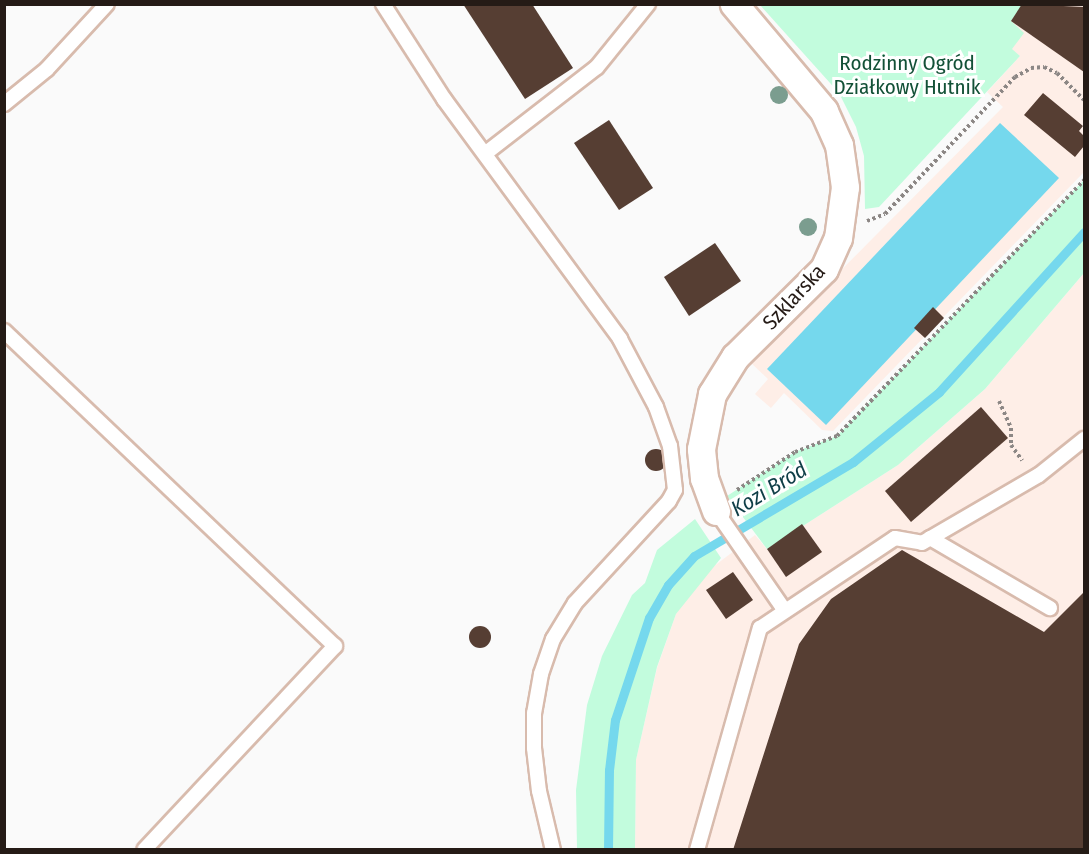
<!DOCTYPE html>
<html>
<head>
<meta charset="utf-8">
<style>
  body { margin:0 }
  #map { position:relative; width:1089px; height:854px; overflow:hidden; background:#fafafa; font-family:"Fira Sans Condensed",sans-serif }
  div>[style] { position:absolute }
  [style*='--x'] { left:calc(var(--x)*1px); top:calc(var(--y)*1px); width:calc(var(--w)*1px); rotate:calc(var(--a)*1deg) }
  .built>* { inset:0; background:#feeee7 }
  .green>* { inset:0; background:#c2fcdd }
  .water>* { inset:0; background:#75d8ed }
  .stream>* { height:9px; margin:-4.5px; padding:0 4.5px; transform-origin:4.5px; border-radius:4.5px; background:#75d8ed }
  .building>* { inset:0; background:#563e33 }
  .round { border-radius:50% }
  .path>* { height:4px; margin-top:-2px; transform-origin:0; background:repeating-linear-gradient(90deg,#8c8785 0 3px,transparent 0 6px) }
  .roads { filter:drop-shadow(2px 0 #d8bbad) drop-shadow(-2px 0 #d8bbad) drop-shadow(0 2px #d8bbad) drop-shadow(0 -2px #d8bbad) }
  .service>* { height:14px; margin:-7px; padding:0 7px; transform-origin:7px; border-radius:7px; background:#fff }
  .minor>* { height:27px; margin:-13.5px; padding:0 13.5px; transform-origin:13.5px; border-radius:13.5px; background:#fff }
  .trees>* { width:18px; height:18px; margin:-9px; border-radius:50%; background:#7b9d8f }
  span { translate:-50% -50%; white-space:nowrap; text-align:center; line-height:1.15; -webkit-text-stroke:6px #fff; paint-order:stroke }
  .park-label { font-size:21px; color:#135137 }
  .street-label { font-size:21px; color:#251b16 }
  .water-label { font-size:22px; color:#0f3e47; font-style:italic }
  .frame { position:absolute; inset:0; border:6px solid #251b16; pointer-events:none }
</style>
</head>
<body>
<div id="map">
  <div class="built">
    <i style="clip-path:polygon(1022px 5px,1084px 5px,1084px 172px,833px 431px,822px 430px,784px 393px,771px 408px,755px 394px,768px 379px,750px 362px,1003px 107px,987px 92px,1020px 56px,1011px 49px,1011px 21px)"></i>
    <i style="clip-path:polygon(1084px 273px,1084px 849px,635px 850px,636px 760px,657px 668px,676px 614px,705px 573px,755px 535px,767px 549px,898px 465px,985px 389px)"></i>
  </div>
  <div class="green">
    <i style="clip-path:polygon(760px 5px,1022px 5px,1011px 21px,1024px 33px,1012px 49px,1020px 56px,879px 207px,865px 209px,864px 156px,856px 127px,839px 93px)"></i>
    <i style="clip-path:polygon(1084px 180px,1084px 273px,985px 389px,898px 465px,767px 549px,727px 496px,795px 452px,837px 436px)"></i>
    <i style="clip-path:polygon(695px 519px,721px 558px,676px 614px,657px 667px,636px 760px,635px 849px,577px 849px,576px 790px,587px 705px,602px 656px,632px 595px,645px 583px,657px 550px)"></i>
  </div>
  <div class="water">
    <i style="clip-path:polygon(1000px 123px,1059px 178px,826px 425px,767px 369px)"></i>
  </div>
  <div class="stream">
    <i style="--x:608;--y:850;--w:80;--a:-89.3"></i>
    <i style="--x:609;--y:770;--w:50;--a:-83.2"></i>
    <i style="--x:615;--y:720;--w:108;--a:-71.6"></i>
    <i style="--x:649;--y:618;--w:38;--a:-60"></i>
    <i style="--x:668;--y:585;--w:39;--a:-48"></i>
    <i style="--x:694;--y:556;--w:185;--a:-30.6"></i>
    <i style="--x:853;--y:462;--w:111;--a:-39.1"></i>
    <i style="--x:939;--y:392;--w:216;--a:-47.8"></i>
  </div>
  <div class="building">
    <i style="clip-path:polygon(463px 4px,532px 4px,573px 68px,525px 99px)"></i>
    <i style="clip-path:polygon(1022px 4px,1084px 7px,1084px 72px,1011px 21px)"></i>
    <i style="clip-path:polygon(1043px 93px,1083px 126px,1079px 131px,1084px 136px,1084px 146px,1075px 157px,1024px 115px)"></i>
    <i style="clip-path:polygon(609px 120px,653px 188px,619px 210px,574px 143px)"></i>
    <i style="clip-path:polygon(715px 243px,741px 281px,689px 316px,664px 277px)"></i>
    <i style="clip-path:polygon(933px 307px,944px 318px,925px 338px,914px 328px)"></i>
    <i style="clip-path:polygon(981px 407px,1008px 438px,911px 522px,885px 491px)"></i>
    <i class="round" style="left:645px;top:449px;width:22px;height:22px"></i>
    <i style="clip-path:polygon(802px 524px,822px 552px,786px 577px,767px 549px)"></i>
    <i style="clip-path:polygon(902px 550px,1044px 632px,1084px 592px,1084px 850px,733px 850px,799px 644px,831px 599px)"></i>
    <i style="clip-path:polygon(733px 572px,753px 600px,726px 619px,706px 590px)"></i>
    <i class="round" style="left:469px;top:626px;width:22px;height:22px"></i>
  </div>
  <div class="path">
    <i style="--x:867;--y:221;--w:19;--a:-21"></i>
    <i style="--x:885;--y:214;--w:189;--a:-46.5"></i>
    <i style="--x:1015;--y:77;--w:18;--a:-29"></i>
    <i style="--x:1031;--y:68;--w:13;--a:-4"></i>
    <i style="--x:1044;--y:67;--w:14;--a:25"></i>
    <i style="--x:1057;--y:73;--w:38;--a:45"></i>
    <i style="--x:999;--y:401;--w:30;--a:66"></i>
    <i style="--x:1011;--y:428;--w:17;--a:90"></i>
    <i style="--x:1011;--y:445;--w:19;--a:54"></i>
    <i style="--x:737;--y:490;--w:69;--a:-33.2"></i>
    <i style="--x:795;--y:452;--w:45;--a:-20.9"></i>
    <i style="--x:837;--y:436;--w:356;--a:-46"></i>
  </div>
  <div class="roads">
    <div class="service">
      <i style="--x:383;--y:4;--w:113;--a:57.3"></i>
      <i style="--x:444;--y:99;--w:298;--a:53.7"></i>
      <i style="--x:620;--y:339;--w:77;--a:62.1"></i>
      <i style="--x:656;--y:407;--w:41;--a:70.3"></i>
      <i style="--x:670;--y:446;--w:44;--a:83.5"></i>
      <i style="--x:675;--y:490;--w:13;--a:119"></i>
      <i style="--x:669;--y:501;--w:139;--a:132.7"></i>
      <i style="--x:575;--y:603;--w:42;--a:121.4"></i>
      <i style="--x:553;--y:639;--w:37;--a:109"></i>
      <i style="--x:541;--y:674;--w:40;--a:100"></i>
      <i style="--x:534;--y:713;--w:35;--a:90"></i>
      <i style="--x:534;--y:748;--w:43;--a:83.4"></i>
      <i style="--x:539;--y:791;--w:61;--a:76.7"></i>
      <i style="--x:4;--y:104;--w:55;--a:-39.1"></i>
      <i style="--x:47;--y:69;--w:88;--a:-47.3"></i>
      <i style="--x:486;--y:153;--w:140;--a:-37.8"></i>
      <i style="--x:597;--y:67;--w:81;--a:-51"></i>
      <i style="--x:4;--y:331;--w:457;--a:43.6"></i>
      <i style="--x:335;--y:646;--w:279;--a:133.1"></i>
      <i style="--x:716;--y:511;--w:121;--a:55.4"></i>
      <i style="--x:930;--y:538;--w:139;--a:30.3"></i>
      <i style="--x:697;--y:850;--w:231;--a:-74.2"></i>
      <i style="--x:760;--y:628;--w:162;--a:-33.7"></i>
      <i style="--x:895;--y:538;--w:27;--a:10"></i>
      <i style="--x:922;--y:543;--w:135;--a:-30.2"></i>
      <i style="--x:1039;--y:475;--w:58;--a:-38.7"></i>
    </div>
    <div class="minor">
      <i style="--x:716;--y:511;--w:35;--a:-110"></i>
      <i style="--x:704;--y:478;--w:29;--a:-96"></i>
      <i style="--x:701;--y:449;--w:56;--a:-78.7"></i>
      <i style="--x:712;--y:394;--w:44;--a:-58.1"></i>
      <i style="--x:735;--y:357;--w:125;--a:-44.7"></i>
      <i style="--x:824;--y:269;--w:34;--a:-66"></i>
      <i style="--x:838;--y:238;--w:51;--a:-82.2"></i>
      <i style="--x:845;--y:187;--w:42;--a:-98.1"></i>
      <i style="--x:839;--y:145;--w:37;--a:-114"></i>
      <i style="--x:824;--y:111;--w:140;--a:-130.1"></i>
    </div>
  </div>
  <div class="trees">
    <i style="left:779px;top:95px"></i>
    <i style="left:808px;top:227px"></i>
  </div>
  <div class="park-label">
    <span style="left:907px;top:75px">Rodzinny Ogród<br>Działkowy Hutnik</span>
  </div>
  <div class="street-label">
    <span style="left:794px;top:297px;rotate:-47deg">Szklarska</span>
  </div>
  <div class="water-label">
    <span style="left:769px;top:489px;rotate:-31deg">Kozi Bród</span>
  </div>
  <div class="frame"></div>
</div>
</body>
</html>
